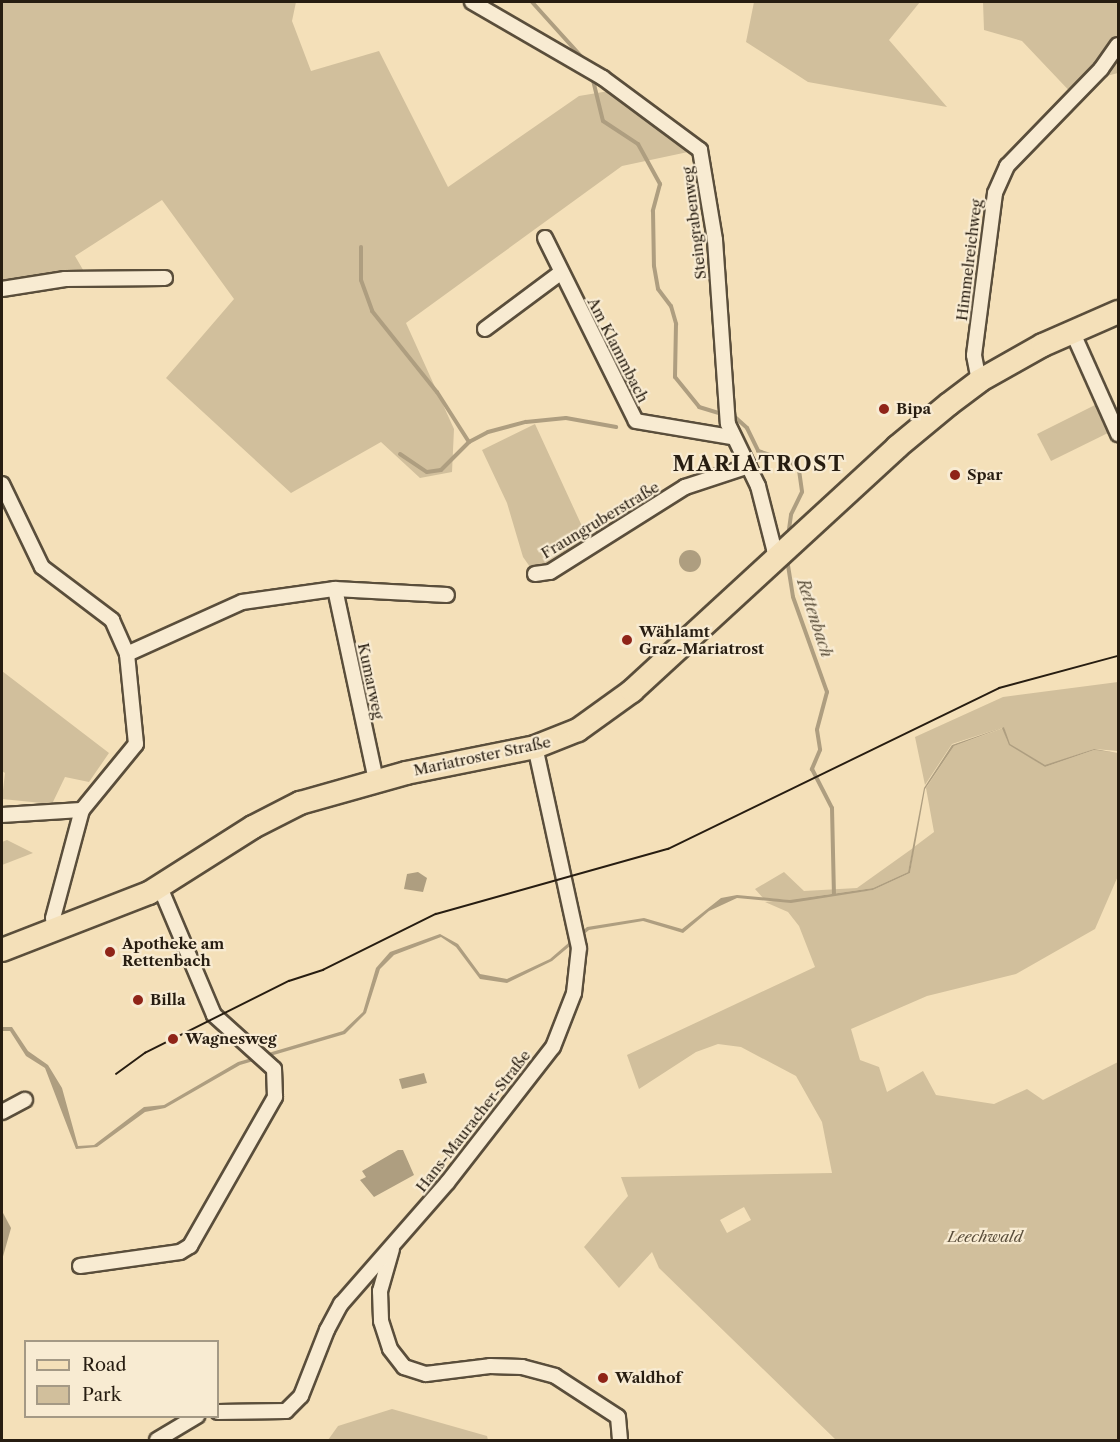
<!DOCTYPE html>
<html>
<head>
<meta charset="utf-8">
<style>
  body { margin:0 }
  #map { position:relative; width:1120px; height:1442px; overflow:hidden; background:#f4e0b9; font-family:"Libre Caslon Text",serif }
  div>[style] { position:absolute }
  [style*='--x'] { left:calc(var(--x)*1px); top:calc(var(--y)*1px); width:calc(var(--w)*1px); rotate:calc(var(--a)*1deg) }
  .green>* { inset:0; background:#d1bf9c }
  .water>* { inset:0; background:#ae9e80 }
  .round { border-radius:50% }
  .stream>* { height:4px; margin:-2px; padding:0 2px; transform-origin:2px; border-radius:2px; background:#ae9e80 }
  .roads { filter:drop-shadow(2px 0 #5a4e3b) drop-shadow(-2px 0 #5a4e3b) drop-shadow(0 2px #5a4e3b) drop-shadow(0 -2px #5a4e3b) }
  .street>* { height:14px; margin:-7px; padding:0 7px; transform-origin:7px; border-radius:7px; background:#f8ebd2 }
  .primary>* { height:22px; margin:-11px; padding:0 11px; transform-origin:11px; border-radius:11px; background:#f4e0b9 }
  .tram>* { height:1.5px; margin:-0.75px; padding:0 0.75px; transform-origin:0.75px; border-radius:0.75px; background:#271d11 }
  .dots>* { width:16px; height:16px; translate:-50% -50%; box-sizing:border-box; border:3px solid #f8ebd2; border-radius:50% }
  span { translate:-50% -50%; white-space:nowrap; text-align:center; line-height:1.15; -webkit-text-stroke:4.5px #f8ebd2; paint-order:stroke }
  .street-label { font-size:15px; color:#271d11 }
  .poi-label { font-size:15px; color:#271d11; font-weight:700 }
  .left { translate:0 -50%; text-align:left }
  .park-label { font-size:15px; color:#5a4e3b; font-style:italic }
  .water-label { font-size:16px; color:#5d513d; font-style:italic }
  .district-label { font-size:21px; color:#271d11; font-weight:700; letter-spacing:1.5px }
  .frame { position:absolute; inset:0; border:3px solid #271d11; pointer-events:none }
  .legend { position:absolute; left:24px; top:1340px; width:195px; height:78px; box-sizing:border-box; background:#f8ebd2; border:2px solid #a49985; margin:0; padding:8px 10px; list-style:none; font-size:18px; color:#271d11 }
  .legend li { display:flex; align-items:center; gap:12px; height:30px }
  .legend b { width:30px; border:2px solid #a49985 }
</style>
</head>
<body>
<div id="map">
  <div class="green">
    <i style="clip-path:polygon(2px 2px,296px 2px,292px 21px,311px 71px,379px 51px,448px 187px,579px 96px,609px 91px,688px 152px,622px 166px,406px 323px,454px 429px,452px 472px,420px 478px,381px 442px,291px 493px,166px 378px,234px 299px,162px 200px,75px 256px,86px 275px,31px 276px,2px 285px)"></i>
    <i style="clip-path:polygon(754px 2px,920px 2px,889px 40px,947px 107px,808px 82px,746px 42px)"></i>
    <i style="clip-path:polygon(983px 2px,1118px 2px,1118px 73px,1095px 79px,1077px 99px,1022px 41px,984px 30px)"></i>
    <i style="clip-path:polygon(1097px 404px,1110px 432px,1051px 461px,1037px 434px)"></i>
    <i style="clip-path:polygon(535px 424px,587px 537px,535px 574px,523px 557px,507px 503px,482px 450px)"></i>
    <i style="clip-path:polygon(2px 671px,109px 753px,89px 782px,65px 777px,52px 804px,2px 799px,5px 773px,2px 771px)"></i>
    <i style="clip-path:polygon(evenodd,1118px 682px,1118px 751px,1094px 749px,1045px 766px,1016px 748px,1045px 767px,1094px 750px,1118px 753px,1118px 876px,1095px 929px,1016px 974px,927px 996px,851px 1029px,860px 1060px,879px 1067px,887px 1092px,923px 1071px,936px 1095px,994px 1104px,1027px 1089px,1043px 1100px,1118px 1062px,1118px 1440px,836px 1440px,659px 1268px,652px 1252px,619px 1288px,584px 1247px,628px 1196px,621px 1177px,832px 1173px,822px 1122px,796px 1076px,741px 1047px,718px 1044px,696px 1052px,639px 1089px,627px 1055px,815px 967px,799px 926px,788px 912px,765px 902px,873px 890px,910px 873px,914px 847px,934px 832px,926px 788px,954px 746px,1003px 728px,1008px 743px,1004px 727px,952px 744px,925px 785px,915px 737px,1003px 697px,1118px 682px,744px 1207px,751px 1220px,727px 1233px,720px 1220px,744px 1207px)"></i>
    <i style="clip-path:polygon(7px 840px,33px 853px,2px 865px,2px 842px)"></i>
    <i style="clip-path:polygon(913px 848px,908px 872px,873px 888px,790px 900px,763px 898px,755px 889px,784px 872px,804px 891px,857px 888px)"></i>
    <i style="clip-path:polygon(392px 1409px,487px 1436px,488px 1440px,328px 1440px,338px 1426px)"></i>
  </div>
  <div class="water">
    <i class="round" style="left:679px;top:550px;width:22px;height:22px"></i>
    <i style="clip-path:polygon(1004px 727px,1010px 744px,1045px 765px,1094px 749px,1118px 753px,1094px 750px,1045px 767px,1009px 745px,1002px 728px,954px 746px,925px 789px,910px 873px,873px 890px,791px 903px,737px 898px,709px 911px,683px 933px,643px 921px,589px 930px,552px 961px,507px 983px,480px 979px,456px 947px,441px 937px,394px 955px,380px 969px,366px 1013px,345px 1034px,240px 1065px,165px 1108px,145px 1112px,97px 1147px,76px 1149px,45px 1068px,26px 1056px,10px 1031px,2px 1031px,2px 1027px,12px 1027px,28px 1051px,48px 1065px,62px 1088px,78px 1146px,94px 1145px,144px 1107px,164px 1105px,238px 1062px,343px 1031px,363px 1012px,376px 968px,390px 952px,440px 934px,458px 944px,480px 974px,507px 979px,550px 959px,587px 927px,644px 918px,682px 929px,721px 898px,737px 895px,790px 900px,873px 888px,908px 872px,924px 788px,952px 745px)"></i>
    <i style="clip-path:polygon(418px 872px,427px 878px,423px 892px,404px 889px,407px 874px)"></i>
    <i style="clip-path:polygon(424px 1073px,427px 1083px,402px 1089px,399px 1079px)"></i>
    <i style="clip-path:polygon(398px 1150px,403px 1150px,414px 1175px,374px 1197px,360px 1180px,366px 1177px,362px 1171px)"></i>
    <i style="clip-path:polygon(2px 1211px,11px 1228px,2px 1260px)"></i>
  </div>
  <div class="stream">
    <i style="--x:532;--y:2;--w:85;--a:47.9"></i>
    <i style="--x:592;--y:76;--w:46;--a:76.3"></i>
    <i style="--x:603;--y:121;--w:42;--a:33.3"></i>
    <i style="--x:638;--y:144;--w:46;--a:61.2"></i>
    <i style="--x:660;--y:184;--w:28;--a:105"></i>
    <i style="--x:653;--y:211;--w:55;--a:89"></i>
    <i style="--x:654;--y:266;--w:23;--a:80"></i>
    <i style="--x:658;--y:289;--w:21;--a:53"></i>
    <i style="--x:671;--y:306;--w:19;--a:74"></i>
    <i style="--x:676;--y:324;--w:53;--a:91.1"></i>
    <i style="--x:675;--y:377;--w:38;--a:51"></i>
    <i style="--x:699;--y:407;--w:39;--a:17"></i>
    <i style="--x:736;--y:418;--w:15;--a:42"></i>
    <i style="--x:747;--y:428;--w:25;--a:64"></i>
    <i style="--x:758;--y:451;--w:35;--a:18"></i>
    <i style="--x:791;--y:462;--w:11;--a:45"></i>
    <i style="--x:799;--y:470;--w:22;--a:82"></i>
    <i style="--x:802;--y:492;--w:25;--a:116"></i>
    <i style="--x:791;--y:515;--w:22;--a:98"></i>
    <i style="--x:361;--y:247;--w:33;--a:90"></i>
    <i style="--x:361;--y:280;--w:33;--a:70"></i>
    <i style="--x:372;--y:311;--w:104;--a:51.3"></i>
    <i style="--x:437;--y:392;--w:59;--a:57.4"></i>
    <i style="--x:469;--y:442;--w:21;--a:-28"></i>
    <i style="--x:488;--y:432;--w:39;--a:-15"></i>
    <i style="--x:526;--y:422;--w:40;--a:-5.7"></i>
    <i style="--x:566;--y:418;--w:51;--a:10.2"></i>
    <i style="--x:400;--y:454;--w:32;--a:34"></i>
    <i style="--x:427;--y:472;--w:14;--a:-8"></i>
    <i style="--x:441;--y:470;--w:40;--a:-45"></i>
    <i style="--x:787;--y:559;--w:38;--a:81"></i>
    <i style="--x:793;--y:597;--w:101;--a:70.3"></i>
    <i style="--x:827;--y:692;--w:39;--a:105"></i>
    <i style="--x:817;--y:730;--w:20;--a:81"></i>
    <i style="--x:820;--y:750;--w:21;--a:113"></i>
    <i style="--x:812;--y:769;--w:44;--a:62.9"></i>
    <i style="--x:832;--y:808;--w:86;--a:88.7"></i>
  </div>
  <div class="roads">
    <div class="street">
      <i style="--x:472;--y:2;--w:151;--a:30.1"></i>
      <i style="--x:603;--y:78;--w:121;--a:36.6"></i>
      <i style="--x:700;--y:150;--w:91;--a:80.5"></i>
      <i style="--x:715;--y:240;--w:184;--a:86"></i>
      <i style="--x:728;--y:424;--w:69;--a:64.2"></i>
      <i style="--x:758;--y:486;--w:65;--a:75.7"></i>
      <i style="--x:774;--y:549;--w:7;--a:45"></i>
      <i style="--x:545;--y:238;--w:204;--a:63.6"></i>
      <i style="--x:636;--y:421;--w:96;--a:9.6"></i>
      <i style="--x:2;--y:289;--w:64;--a:-9"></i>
      <i style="--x:65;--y:279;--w:100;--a:-0.6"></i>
      <i style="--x:485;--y:329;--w:94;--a:-36.7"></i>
      <i style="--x:1072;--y:331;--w:113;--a:65.9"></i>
      <i style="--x:979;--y:381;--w:26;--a:-101"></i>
      <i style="--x:974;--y:355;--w:163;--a:-82.6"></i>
      <i style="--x:995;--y:193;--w:30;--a:-66"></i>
      <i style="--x:1007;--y:166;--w:135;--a:-45.9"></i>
      <i style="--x:1101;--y:69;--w:29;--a:-55"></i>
      <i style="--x:2;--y:484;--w:92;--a:64.3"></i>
      <i style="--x:42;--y:567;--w:88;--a:37.1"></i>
      <i style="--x:112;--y:620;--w:37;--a:66"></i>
      <i style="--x:535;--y:574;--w:15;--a:-8"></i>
      <i style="--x:550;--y:572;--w:160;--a:-32.2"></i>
      <i style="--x:685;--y:487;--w:67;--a:-18.2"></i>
      <i style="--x:335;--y:589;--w:195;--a:77.9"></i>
      <i style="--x:2;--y:815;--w:80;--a:-3.6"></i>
      <i style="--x:56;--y:930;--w:12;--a:-104"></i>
      <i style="--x:53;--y:918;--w:112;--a:-75"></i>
      <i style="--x:82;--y:810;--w:85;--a:-50.7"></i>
      <i style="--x:136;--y:744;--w:90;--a:-95.7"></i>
      <i style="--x:127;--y:654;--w:126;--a:-24.3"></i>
      <i style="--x:242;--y:602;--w:94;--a:-8"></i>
      <i style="--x:335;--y:589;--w:112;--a:3.1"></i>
      <i style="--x:2;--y:1112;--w:26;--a:-28"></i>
      <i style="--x:392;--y:1249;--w:44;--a:105.9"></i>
      <i style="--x:380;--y:1291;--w:30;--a:88"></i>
      <i style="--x:381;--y:1321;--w:29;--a:72"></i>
      <i style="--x:390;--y:1349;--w:23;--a:52"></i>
      <i style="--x:404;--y:1367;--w:23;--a:18"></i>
      <i style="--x:426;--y:1374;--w:64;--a:-7.1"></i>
      <i style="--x:490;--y:1366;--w:32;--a:2"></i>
      <i style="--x:522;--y:1367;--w:34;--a:15"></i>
      <i style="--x:555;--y:1376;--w:75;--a:33.1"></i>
      <i style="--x:618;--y:1417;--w:23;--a:85"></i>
      <i style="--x:80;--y:1266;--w:101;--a:-8"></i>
      <i style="--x:180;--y:1252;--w:12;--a:-31"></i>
      <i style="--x:190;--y:1246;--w:172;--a:-60.3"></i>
      <i style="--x:275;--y:1097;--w:28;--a:-92"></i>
      <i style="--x:274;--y:1069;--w:81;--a:-138"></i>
      <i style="--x:214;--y:1015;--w:139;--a:-112.9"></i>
      <i style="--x:218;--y:1412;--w:68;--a:-0.8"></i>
      <i style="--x:286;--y:1411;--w:21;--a:-45"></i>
      <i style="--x:301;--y:1396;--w:71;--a:-68.5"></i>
      <i style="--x:327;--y:1330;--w:30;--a:-62"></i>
      <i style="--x:341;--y:1304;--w:161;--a:-48.8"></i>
      <i style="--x:447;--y:1183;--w:172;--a:-52.1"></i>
      <i style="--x:553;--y:1047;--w:58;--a:-68.7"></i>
      <i style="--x:574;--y:993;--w:45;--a:-83.7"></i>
      <i style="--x:579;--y:948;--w:206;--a:-102.3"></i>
      <i style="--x:157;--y:1440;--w:47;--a:-31"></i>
    </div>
    <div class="primary">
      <i style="--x:2;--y:950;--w:158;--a:-21.2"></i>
      <i style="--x:149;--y:893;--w:123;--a:-32.4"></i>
      <i style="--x:253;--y:827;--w:53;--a:-27.1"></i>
      <i style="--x:300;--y:803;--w:110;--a:-15.8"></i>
      <i style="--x:406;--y:773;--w:132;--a:-11.4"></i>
      <i style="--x:535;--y:747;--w:46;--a:-21.6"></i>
      <i style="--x:578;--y:730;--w:67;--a:-35.8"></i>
      <i style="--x:632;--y:691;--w:360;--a:-42.6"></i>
      <i style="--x:897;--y:447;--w:67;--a:-39.6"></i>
      <i style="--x:949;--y:404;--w:38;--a:-37"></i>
      <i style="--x:979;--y:381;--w:73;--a:-29.4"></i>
      <i style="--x:1043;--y:345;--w:82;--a:-23.7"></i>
    </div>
  </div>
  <div class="tram">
    <i style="--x:116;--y:1074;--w:36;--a:-36"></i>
    <i style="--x:145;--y:1053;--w:161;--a:-26.6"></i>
    <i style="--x:289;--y:981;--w:36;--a:-18"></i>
    <i style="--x:323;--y:970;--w:126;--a:-26.4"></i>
    <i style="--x:436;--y:914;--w:241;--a:-15.7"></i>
    <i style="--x:668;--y:849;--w:368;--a:-25.9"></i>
    <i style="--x:999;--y:688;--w:123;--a:-15.1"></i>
  </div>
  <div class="dots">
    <i style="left:884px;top:409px;background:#8f2418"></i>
    <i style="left:955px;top:475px;background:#8f2418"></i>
    <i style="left:627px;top:640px;background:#8f2418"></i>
    <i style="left:110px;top:952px;background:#8f2418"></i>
    <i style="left:138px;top:1000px;background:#8f2418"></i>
    <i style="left:173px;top:1039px;background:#8f2418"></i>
    <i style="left:603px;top:1378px;background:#8f2418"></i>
  </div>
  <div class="street-label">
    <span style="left:694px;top:223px;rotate:-97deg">Steingrabenweg</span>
    <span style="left:969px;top:260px;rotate:-83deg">Himmelreichweg</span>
    <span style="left:618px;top:350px;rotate:63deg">Am Klammbach</span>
    <span style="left:600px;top:520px;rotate:-31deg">Fraungruberstraße</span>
    <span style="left:371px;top:681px;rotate:78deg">Kumarweg</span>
    <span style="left:482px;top:756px;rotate:-12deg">Mariatroster Straße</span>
    <span style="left:473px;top:1121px;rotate:-52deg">Hans-Mauracher-Straße</span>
  </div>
  <div class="poi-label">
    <span class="left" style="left:896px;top:409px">Bipa</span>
    <span class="left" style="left:967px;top:475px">Spar</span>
    <span class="left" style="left:639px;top:640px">Wählamt<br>Graz-Mariatrost</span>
    <span class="left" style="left:122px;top:952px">Apotheke am<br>Rettenbach</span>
    <span class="left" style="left:150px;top:1000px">Billa</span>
    <span class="left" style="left:185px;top:1039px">Wagnesweg</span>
    <span class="left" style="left:615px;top:1378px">Waldhof</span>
  </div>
  <div class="park-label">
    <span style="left:985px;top:1237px">Leechwald</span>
  </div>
  <div class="water-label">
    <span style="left:815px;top:618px;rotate:72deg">Rettenbach</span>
  </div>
  <div class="district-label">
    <span style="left:759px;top:464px">MARIATROST</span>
  </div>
  <div class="frame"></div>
  <ul class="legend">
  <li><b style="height:8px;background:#f4e0b9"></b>Road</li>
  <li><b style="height:16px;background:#d1bf9c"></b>Park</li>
  </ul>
</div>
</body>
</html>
